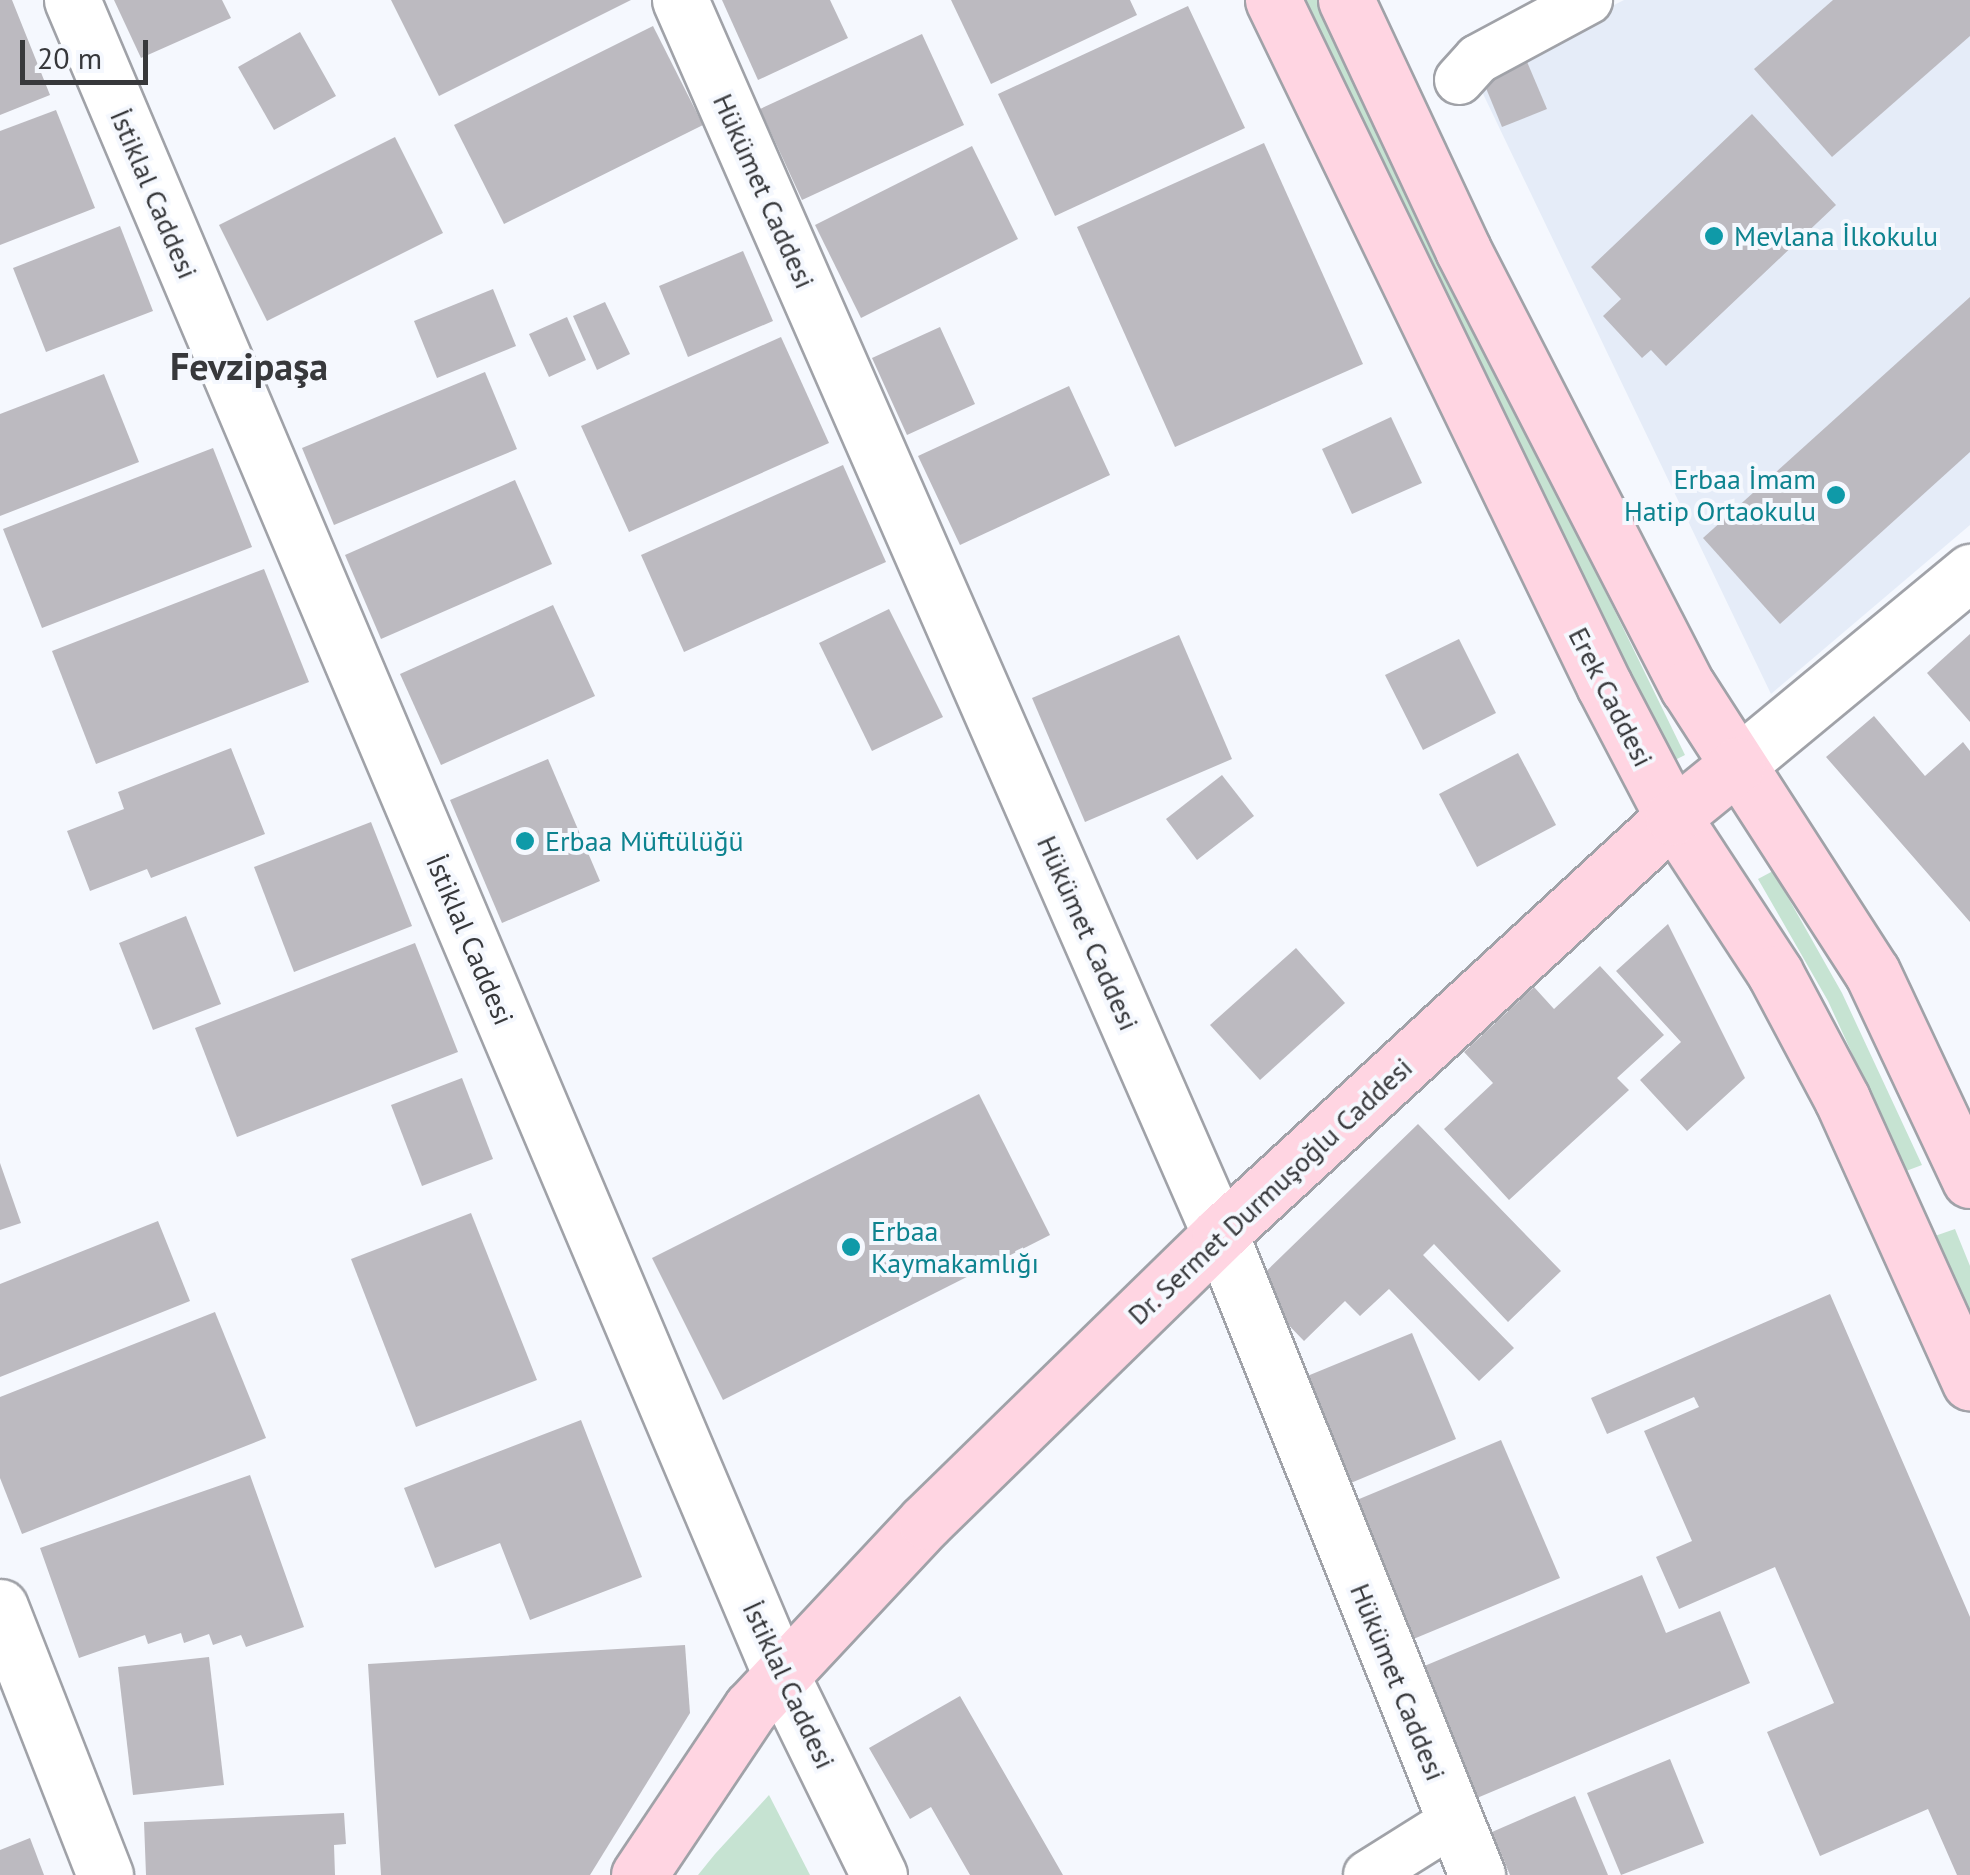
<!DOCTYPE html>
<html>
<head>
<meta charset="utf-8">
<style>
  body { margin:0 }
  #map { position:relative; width:1970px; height:1875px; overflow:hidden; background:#f5f8fe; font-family:"PT Sans",sans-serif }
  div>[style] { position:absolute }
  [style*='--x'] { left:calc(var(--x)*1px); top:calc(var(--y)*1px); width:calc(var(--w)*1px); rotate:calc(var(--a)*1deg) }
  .built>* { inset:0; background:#e5ecf8 }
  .green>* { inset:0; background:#c6e3d2 }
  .building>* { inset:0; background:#bcbac0 }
  .roads { filter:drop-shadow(2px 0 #a0a2a8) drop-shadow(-2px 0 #a0a2a8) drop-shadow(0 2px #a0a2a8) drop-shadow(0 -2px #a0a2a8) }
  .minor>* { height:48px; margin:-24px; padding:0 24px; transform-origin:24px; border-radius:24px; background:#fff }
  .tertiary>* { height:55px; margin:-27.5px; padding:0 27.5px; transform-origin:27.5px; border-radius:27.5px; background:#fff }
  .secondary>* { height:55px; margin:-27.5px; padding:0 27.5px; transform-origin:27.5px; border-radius:27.5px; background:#ffd5e2 }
  .dots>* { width:28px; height:28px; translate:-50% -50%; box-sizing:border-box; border:5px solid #f5f8fe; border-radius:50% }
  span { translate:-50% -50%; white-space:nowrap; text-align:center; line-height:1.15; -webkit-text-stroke:8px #f5f8fe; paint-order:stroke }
  .street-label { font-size:28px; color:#37383b }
  .culture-label { font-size:28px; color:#0d838f }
  .left { translate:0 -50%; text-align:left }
  .right { translate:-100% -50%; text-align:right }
  .district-label { font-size:38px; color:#37383b; font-weight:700 }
  .scale { position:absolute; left:20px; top:40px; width:128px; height:45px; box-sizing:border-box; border:5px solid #37383b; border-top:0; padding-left:12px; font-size:30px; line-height:35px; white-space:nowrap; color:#37383b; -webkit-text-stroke:8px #f5f8fe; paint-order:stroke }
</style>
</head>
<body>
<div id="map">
  <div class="built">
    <i style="clip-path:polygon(1624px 0,1970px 0,1970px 525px,1771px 694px,1474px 75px)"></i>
  </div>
  <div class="green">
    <i style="clip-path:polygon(1301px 0,1317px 0,1685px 755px,1671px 762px)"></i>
    <i style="clip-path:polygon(1773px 871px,1842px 993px,1922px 1165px,1906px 1171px,1828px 1001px,1758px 879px)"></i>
    <i style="clip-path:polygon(1955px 1229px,1970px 1266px,1970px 1327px,1932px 1237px)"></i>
    <i style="clip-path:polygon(769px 1795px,810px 1875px,698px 1875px,715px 1854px)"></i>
  </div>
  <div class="building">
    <i style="clip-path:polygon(0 0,12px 0,50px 95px,0 115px)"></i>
    <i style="clip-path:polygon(114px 0,222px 0,231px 18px,141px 58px)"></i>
    <i style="clip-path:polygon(391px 0,631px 0,439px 96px)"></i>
    <i style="clip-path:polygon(722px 0,830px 0,848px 38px,758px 80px)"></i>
    <i style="clip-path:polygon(951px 0,1130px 0,1137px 15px,991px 84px)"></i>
    <i style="clip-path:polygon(1833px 0,1970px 0,1970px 36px,1832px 157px,1754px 69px)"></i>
    <i style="clip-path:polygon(1188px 6px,1245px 128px,1055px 216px,998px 94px)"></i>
    <i style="clip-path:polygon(653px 26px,703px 125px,504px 224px,454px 125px)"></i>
    <i style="clip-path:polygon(300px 32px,336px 96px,274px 130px,238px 67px)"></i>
    <i style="clip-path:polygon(922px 34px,964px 125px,802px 200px,760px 109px)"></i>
    <i style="clip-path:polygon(1525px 57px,1547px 109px,1502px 127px,1481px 76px)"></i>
    <i style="clip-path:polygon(56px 110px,95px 208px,0 245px,0 131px)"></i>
    <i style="clip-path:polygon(1752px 114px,1836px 205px,1666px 366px,1651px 350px,1642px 358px,1603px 316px,1621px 299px,1591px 267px)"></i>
    <i style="clip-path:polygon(395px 137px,443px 233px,267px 321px,219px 225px)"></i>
    <i style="clip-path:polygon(1264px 143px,1363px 364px,1175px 447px,1077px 227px)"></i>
    <i style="clip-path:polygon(972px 146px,1018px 239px,861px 318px,815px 225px)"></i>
    <i style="clip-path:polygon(120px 226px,153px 311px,46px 352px,13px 268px)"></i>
    <i style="clip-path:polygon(743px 251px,773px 321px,688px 357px,659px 286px)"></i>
    <i style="clip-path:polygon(493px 289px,516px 346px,437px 378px,414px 321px)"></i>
    <i style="clip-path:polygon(1970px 297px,1970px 452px,1780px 624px,1703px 538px)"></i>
    <i style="clip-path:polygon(605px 302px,630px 354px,597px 370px,573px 316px)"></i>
    <i style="clip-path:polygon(567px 317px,586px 360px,549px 377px,529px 334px)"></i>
    <i style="clip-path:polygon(940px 327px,975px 404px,907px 435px,872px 358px)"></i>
    <i style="clip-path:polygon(781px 337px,829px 443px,629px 532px,581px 426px)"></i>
    <i style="clip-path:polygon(485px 372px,517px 449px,334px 525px,302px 448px)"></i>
    <i style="clip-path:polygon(104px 374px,139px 462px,0 516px,0 414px)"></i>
    <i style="clip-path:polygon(1069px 386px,1110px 475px,960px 545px,918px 456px)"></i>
    <i style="clip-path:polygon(1391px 417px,1422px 483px,1352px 514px,1322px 449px)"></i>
    <i style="clip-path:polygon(213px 448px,252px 547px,42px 628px,3px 529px)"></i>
    <i style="clip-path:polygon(843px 465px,886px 562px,684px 652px,641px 555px)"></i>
    <i style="clip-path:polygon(515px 480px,552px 564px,381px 639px,345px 555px)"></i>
    <i style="clip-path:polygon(264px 569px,309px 682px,96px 764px,52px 651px)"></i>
    <i style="clip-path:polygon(553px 605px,595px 696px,441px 765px,400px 674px)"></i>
    <i style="clip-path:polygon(889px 609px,943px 717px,872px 751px,819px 643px)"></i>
    <i style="clip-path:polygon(1970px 634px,1970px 722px,1927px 673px)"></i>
    <i style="clip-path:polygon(1179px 635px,1232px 759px,1085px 822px,1032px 698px)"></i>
    <i style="clip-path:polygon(1459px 639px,1496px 713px,1423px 750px,1385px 675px)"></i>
    <i style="clip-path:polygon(1874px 716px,1925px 776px,1963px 742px,1970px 751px,1970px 922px,1826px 757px)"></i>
    <i style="clip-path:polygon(231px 748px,265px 834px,151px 878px,147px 869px,90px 891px,67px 831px,124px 809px,118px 792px)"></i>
    <i style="clip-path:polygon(1518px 753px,1556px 825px,1477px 867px,1439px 794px)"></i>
    <i style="clip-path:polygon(548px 759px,600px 881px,502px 923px,450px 800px)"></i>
    <i style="clip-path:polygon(1222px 775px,1254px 816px,1197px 860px,1166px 819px)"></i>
    <i style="clip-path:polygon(371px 822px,412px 926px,294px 972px,254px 867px)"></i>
    <i style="clip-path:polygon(186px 916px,221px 1004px,153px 1030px,119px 943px)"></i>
    <i style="clip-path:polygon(1668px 924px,1745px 1078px,1687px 1131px,1640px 1080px,1681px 1042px,1616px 971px)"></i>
    <i style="clip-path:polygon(415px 943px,458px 1052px,237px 1137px,195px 1028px)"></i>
    <i style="clip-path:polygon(1296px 948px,1345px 1003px,1260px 1080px,1210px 1025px)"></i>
    <i style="clip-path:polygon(1600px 966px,1664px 1035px,1617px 1078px,1629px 1090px,1509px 1200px,1444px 1129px,1493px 1083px,1464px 1052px,1534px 987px,1554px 1009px)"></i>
    <i style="clip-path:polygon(462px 1078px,493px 1159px,422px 1186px,391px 1105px)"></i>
    <i style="clip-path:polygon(979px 1094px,1050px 1235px,723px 1400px,652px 1258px)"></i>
    <i style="clip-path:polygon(1418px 1124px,1561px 1271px,1508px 1322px,1434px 1244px,1423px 1255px,1514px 1348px,1479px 1381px,1389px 1289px,1360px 1316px,1345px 1301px,1304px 1341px,1251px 1286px)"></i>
    <i style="clip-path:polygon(0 1163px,21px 1223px,0 1230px)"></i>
    <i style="clip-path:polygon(471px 1213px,537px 1380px,416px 1427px,351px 1259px)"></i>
    <i style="clip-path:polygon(158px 1221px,190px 1301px,0 1377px,0 1284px)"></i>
    <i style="clip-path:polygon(1830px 1294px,1970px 1617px,1970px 1875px,1957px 1875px,1928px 1809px,1820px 1856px,1767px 1732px,1834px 1703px,1775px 1567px,1679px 1609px,1656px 1557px,1692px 1541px,1644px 1431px,1699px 1407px,1694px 1397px,1607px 1434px,1591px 1398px)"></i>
    <i style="clip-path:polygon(215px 1312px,266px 1438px,22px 1534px,0 1478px,0 1397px)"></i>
    <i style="clip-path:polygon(1412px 1333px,1456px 1439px,1346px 1485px,1300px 1379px)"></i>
    <i style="clip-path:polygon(581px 1420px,642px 1577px,530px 1620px,500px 1543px,435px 1568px,404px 1488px)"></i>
    <i style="clip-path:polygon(1501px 1440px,1560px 1578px,1411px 1640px,1352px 1502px)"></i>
    <i style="clip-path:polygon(250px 1475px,304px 1627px,246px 1647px,241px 1635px,213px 1645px,209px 1634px,184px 1643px,181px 1633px,148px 1644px,145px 1635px,79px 1658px,40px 1548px)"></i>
    <i style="clip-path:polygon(1642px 1575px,1666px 1633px,1720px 1611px,1750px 1683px,1477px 1798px,1422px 1667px)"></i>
    <i style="clip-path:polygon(685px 1645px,690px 1713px,590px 1875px,381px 1875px,368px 1664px)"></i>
    <i style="clip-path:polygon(209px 1657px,224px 1785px,133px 1795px,118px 1667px)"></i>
    <i style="clip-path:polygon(960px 1696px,1063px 1875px,970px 1875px,931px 1807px,910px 1819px,869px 1748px)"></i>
    <i style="clip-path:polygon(1670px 1759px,1704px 1843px,1621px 1875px,1587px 1793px)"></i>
    <i style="clip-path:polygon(1575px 1796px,1608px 1875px,1510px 1875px,1492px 1832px)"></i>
    <i style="clip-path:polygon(344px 1813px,346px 1844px,334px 1845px,335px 1875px,146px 1875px,144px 1822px)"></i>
    <i style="clip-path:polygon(30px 1838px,44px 1875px,0 1875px,0 1850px)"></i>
  </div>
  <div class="roads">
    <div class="minor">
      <i style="--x:1459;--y:80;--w:28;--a:-48"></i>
      <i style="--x:1478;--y:59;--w:125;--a:-28.2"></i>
      <i style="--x:1368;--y:1875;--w:102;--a:-32.1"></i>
    </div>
    <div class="tertiary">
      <i style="--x:72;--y:0;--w:1817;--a:67.06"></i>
      <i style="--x:780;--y:1673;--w:225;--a:63.9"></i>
      <i style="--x:680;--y:0;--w:1347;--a:66.37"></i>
      <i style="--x:1220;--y:1234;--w:691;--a:68.15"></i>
      <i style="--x:1737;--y:765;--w:303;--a:-39.6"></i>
      <i style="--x:0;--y:1607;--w:288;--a:68.6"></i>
    </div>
    <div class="secondary">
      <i style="--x:1273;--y:0;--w:761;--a:64.21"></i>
      <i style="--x:1604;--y:685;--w:149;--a:62.4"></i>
      <i style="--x:1673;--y:817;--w:186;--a:56.8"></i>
      <i style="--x:1775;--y:973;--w:143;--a:62"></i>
      <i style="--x:1842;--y:1099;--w:311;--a:65.7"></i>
      <i style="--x:1346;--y:0;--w:276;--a:64.9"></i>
      <i style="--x:1463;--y:250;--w:492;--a:62.8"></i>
      <i style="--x:1688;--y:687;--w:339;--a:57.2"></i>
      <i style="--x:1872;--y:972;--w:230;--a:64.8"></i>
      <i style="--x:639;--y:1875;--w:201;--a:-56.2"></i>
      <i style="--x:751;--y:1708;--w:256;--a:-46.9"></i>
      <i style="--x:926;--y:1521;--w:411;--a:-44.3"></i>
      <i style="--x:1220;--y:1234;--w:616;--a:-42.63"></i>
      <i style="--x:1673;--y:817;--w:82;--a:-39.1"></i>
    </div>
  </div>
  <div class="dots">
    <i style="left:1714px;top:236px;background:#0f9aa8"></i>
    <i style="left:1836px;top:495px;background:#0f9aa8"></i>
    <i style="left:525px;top:841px;background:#0f9aa8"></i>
    <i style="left:851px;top:1247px;background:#0f9aa8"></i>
  </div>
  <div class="street-label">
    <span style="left:764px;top:191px;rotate:66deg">Hükümet Caddesi</span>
    <span style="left:154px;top:194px;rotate:67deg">İstiklal Caddesi</span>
    <span style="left:1611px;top:697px;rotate:63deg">Erek Caddesi</span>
    <span style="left:1088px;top:933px;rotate:66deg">Hükümet Caddesi</span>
    <span style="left:470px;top:940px;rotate:67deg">İstiklal Caddesi</span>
    <span style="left:1270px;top:1191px;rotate:-43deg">Dr. Sermet Durmuşoğlu Caddesi</span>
    <span style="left:1398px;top:1682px;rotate:68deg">Hükümet Caddesi</span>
    <span style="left:789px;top:1685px;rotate:65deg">İstiklal Caddesi</span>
  </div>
  <div class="culture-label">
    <span class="left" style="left:1734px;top:236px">Mevlana İlkokulu</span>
    <span class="right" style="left:1816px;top:495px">Erbaa İmam<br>Hatip Ortaokulu</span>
    <span class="left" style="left:545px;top:841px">Erbaa Müftülüğü</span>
    <span class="left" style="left:871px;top:1247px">Erbaa<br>Kaymakamlığı</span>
  </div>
  <div class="district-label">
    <span style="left:249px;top:366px">Fevzipaşa</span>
  </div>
  <div class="scale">20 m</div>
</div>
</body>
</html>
